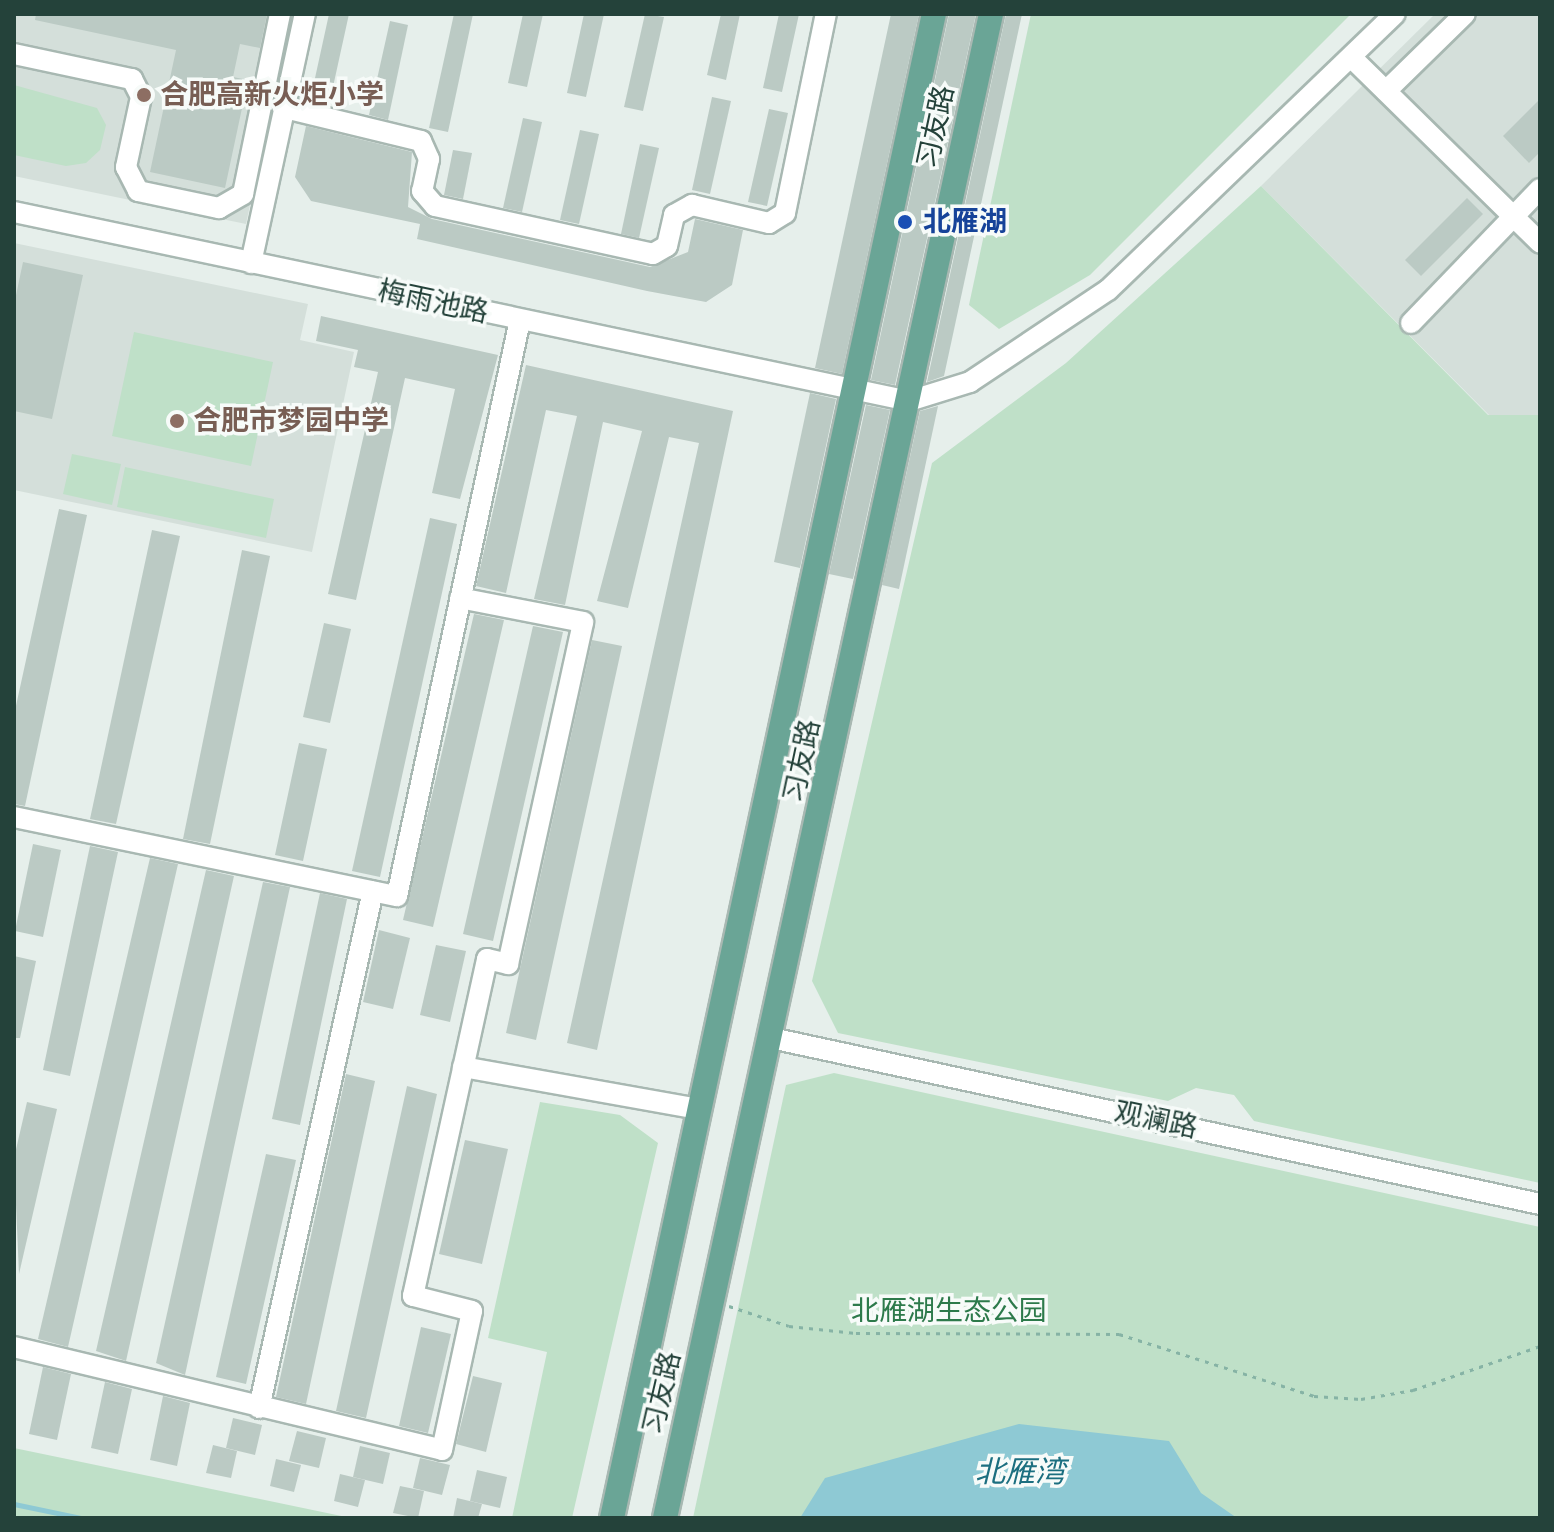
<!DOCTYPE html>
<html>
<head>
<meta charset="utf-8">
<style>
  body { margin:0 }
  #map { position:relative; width:1554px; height:1532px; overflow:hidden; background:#e6efeb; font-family:"Work Sans","Noto Sans SC",sans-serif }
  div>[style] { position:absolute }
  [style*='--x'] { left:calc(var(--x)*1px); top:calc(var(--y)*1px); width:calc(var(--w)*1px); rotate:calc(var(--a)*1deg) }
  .built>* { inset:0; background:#d4dfda }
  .green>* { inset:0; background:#bfe0c8 }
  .water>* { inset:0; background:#8ec9d4 }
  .stream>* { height:5px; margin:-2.5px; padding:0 2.5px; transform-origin:2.5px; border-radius:2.5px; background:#8ec9d4 }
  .building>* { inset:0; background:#bbcac4 }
  .path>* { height:3px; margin-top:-1.5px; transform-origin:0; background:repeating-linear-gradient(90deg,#86b3a5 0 4px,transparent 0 10px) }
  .roads { filter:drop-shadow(2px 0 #a8b8b2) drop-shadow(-2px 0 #a8b8b2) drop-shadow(0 2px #a8b8b2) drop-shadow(0 -2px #a8b8b2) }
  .minor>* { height:20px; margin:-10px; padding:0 10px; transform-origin:10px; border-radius:10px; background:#fff }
  .major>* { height:24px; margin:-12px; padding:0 12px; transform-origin:12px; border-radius:12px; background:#6aa596 }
  .dots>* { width:22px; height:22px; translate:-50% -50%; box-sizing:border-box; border:4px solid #f7fbf9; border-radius:50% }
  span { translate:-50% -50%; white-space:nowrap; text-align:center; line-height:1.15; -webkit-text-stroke:7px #f7fbf9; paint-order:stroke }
  .education-label { font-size:28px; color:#785e54; font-weight:700 }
  .left { translate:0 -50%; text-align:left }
  .street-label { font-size:28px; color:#24423a }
  .transit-label { font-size:28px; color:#164399; font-weight:700 }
  .park-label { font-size:28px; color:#2d7a4b }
  .water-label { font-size:30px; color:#1c6f80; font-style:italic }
  .frame { position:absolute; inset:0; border:16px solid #24423a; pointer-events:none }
</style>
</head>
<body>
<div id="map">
  <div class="built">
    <i style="clip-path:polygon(14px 14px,290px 14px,246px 224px,14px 176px)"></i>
    <i style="clip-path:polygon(1435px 14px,1540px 14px,1540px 415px,1489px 415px,1261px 186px)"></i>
    <i style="clip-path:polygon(14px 243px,308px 304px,300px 340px,354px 352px,312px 552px,14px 490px)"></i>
  </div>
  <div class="green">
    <i style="clip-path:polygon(1031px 14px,1351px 14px,1090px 275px,999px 329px,969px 305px)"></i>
    <i style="clip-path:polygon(14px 85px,97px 108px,106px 125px,100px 150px,86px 163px,66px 166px,14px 155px)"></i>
    <i style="clip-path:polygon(1261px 186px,1488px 415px,1540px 415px,1540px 1183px,1254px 1121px,1234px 1095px,1196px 1088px,1168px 1101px,838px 1033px,812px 981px,932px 463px,1066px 363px)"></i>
    <i style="clip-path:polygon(134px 332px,273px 362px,251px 466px,112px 436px)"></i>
    <i style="clip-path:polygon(72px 454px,121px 464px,112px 505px,63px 494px)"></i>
    <i style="clip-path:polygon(125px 467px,274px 499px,266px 538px,117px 507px)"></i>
    <i style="clip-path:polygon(834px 1073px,1540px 1227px,1540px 1518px,693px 1518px,786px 1085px)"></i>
    <i style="clip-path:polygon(540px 1102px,620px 1115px,658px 1143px,572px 1518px,512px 1518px,547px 1352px,488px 1338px)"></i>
    <i style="clip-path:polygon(14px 1448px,351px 1518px,14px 1518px)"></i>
  </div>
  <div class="water">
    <i style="clip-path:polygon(1019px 1424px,1169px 1441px,1201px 1493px,1237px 1518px,800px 1518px,825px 1478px)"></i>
  </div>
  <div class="stream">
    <i style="--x:14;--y:1504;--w:68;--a:11.8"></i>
  </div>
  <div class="building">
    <i style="clip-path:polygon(36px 14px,267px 14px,260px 48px,240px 44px,233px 77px,248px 80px,225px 188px,150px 172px,176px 50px,35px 20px)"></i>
    <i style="clip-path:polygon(329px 14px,349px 14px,329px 105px,310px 101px)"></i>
    <i style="clip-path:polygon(454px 14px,473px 14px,448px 132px,429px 128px)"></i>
    <i style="clip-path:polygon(523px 14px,543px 14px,527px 87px,508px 83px)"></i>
    <i style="clip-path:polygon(584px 14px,604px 14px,586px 97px,567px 93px)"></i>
    <i style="clip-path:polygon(645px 14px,664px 17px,643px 111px,624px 107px)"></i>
    <i style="clip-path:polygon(721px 14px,740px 14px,726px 80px,707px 75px)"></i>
    <i style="clip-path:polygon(779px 14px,799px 14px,782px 92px,763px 88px)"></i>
    <i style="clip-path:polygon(891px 14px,919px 14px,842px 374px,815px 368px)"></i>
    <i style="clip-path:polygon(949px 14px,976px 14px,895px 385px,871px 380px)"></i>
    <i style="clip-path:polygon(1006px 14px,1022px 14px,944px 376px,927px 382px)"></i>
    <i style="clip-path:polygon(390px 21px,408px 25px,388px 120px,369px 115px)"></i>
    <i style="clip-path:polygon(712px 97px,731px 101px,710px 194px,692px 190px)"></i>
    <i style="clip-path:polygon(1540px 99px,1540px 152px,1529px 163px,1503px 136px)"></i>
    <i style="clip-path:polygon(769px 109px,788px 113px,767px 206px,748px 202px)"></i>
    <i style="clip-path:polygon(523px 118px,542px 122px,522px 212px,503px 208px)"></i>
    <i style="clip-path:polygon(306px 126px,412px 152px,408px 207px,432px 219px,650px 267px,688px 252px,695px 219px,743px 230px,732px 285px,706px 302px,647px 291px,417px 239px,420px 224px,311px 201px,295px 177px)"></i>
    <i style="clip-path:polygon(580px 130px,599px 134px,579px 224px,560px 220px)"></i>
    <i style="clip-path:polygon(640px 144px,659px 148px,639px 238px,621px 234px)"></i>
    <i style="clip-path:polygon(453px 150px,472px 153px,463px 199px,444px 195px)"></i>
    <i style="clip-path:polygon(1467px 198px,1483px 214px,1421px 276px,1405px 260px)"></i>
    <i style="clip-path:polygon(23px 262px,83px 275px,52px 419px,14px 411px,14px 305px)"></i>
    <i style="clip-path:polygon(321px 316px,498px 355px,460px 499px,432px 493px,455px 389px,405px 378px,356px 600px,328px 594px,378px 372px,354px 367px,358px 350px,316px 341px)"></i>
    <i style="clip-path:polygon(526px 365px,733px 411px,597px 1050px,567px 1043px,699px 443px,669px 437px,628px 608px,597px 601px,642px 431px,603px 422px,565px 605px,534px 599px,577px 416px,546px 410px,506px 593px,476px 586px)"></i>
    <i style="clip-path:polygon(810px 393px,836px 399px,800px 568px,774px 562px)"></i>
    <i style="clip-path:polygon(866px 405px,890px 410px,853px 579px,829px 574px)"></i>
    <i style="clip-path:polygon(938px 406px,899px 589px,882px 585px,920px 411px)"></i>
    <i style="clip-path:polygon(59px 509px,87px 515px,25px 806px,14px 804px,14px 715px)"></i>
    <i style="clip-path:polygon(430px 518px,457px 524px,380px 877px,352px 871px)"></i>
    <i style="clip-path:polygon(152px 530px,180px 536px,116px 824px,90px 819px)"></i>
    <i style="clip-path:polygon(242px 550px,270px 556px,210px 844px,183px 839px)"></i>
    <i style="clip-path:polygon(474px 614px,504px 620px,433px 927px,403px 920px)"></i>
    <i style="clip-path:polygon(324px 623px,351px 629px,330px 723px,303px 717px)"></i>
    <i style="clip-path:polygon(533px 626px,563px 632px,493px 941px,463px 934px)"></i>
    <i style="clip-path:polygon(592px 640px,622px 646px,536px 1040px,506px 1033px)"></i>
    <i style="clip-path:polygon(299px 743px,327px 749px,303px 861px,275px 855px)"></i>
    <i style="clip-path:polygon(33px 844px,61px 850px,43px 937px,15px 931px)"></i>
    <i style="clip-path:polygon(90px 846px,118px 852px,70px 1076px,43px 1070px)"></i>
    <i style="clip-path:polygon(150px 858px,178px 864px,68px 1347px,38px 1339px)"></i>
    <i style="clip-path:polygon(206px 870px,234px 876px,126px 1361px,96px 1351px)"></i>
    <i style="clip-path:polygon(263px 882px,290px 887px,185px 1375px,156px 1363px)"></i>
    <i style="clip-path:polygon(320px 893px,347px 899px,300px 1125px,272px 1119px)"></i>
    <i style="clip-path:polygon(379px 930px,410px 938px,393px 1009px,363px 1002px)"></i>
    <i style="clip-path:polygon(436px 945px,466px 951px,450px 1022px,420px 1015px)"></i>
    <i style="clip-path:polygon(14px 956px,36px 961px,20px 1038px,14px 1038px)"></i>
    <i style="clip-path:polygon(346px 1074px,375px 1081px,306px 1404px,276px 1397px)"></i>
    <i style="clip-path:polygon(407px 1086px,437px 1094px,366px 1418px,336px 1411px)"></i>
    <i style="clip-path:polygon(27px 1102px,57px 1109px,19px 1274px,14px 1158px)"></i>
    <i style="clip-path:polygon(465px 1140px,508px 1149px,482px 1264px,439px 1254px)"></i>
    <i style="clip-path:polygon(266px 1154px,296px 1160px,246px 1384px,216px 1377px)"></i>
    <i style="clip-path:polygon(421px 1327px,451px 1334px,428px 1433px,399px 1426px)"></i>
    <i style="clip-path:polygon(43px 1367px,71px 1374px,57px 1440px,29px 1434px)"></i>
    <i style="clip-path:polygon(473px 1376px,502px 1383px,486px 1452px,456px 1444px)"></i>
    <i style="clip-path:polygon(105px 1382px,132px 1389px,118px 1454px,91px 1448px)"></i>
    <i style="clip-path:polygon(163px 1396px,190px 1403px,177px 1466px,150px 1460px)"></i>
    <i style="clip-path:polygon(233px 1418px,262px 1425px,255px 1455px,226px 1448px)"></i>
    <i style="clip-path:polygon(297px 1431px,326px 1438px,319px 1468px,289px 1461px)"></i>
    <i style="clip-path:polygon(213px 1445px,237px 1451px,231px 1478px,206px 1473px)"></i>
    <i style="clip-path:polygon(360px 1446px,390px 1453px,383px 1484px,353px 1477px)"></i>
    <i style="clip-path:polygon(420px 1458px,450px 1465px,442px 1495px,413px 1488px)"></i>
    <i style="clip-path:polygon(276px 1459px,301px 1465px,294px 1492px,270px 1486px)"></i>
    <i style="clip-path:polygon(477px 1470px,507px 1477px,500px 1508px,470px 1501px)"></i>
    <i style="clip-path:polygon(340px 1474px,365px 1480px,358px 1507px,334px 1501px)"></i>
    <i style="clip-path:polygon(400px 1486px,424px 1491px,418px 1518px,393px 1513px)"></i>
    <i style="clip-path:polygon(457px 1498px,482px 1504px,478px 1518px,453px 1518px)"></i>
  </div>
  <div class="path">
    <i style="--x:729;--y:1306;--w:63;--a:18.4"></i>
    <i style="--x:789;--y:1326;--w:67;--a:6"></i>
    <i style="--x:856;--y:1333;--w:263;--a:0.2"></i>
    <i style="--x:1119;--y:1334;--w:205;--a:17.6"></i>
    <i style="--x:1314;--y:1396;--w:47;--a:3.7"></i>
    <i style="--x:1361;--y:1399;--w:53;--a:-9.8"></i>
    <i style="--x:1413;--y:1390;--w:134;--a:-19.1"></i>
  </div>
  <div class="roads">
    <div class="minor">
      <i style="--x:14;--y:54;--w:121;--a:12"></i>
      <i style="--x:132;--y:79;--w:20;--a:63"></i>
      <i style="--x:141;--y:97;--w:72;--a:102.1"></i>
      <i style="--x:126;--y:167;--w:27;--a:63"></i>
      <i style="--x:138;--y:191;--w:83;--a:11.9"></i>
      <i style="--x:219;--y:208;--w:28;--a:-30"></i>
      <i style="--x:243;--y:194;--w:184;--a:-78.4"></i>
      <i style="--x:1351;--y:57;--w:265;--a:44.5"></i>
      <i style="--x:1386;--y:91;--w:110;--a:-44.3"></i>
      <i style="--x:285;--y:108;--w:140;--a:13.6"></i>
      <i style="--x:421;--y:141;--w:20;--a:66"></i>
      <i style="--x:429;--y:159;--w:33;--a:102"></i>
      <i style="--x:422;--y:191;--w:20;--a:49"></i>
      <i style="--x:435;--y:206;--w:223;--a:12.4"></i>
      <i style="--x:653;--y:254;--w:16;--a:-30"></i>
      <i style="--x:667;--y:246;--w:32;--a:-77"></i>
      <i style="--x:674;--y:215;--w:21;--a:-29"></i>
      <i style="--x:692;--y:205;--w:79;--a:13.2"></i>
      <i style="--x:769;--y:223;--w:19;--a:-32"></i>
      <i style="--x:785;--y:213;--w:203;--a:-78.4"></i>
      <i style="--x:14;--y:212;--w:915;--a:11.92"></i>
      <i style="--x:909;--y:401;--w:64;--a:-17.3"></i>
      <i style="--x:970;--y:382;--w:166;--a:-33.7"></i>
      <i style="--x:1108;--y:290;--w:398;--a:-43.9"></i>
      <i style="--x:251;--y:263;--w:255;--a:-77.8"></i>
      <i style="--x:1411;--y:323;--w:186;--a:-46.1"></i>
      <i style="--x:14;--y:817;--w:391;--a:11.7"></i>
      <i style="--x:397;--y:896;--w:589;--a:-77.95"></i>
      <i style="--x:771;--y:1038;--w:787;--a:12.18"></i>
      <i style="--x:463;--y:1067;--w:240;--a:10.1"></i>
      <i style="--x:14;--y:1347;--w:440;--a:13.5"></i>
      <i style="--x:442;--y:1450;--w:142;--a:-77.8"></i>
      <i style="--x:472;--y:1311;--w:61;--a:-165.7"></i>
      <i style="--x:413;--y:1296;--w:345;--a:-77.6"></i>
      <i style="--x:487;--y:959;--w:22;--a:13"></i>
      <i style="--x:508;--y:964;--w:350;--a:-77.6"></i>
      <i style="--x:583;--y:622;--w:125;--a:-169"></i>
      <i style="--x:259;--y:1408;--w:529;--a:-77.57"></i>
    </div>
    <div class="major">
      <i style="--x:612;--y:1518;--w:1538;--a:-77.92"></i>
      <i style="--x:665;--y:1518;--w:1539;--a:-77.77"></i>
    </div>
  </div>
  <div class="dots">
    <i style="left:144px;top:95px;background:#8d6e63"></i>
    <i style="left:905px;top:222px;background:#1a4fb4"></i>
    <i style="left:177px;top:421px;background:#8d6e63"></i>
  </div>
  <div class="education-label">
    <span class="left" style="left:160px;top:95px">合肥高新火炬小学</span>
    <span class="left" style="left:193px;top:421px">合肥市梦园中学</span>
  </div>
  <div class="street-label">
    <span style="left:936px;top:127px;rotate:-78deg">习友路</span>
    <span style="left:433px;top:302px;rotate:12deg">梅雨池路</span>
    <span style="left:802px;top:761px;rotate:-78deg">习友路</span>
    <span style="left:1156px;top:1120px;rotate:12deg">观澜路</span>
    <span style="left:662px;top:1393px;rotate:-77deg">习友路</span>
  </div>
  <div class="transit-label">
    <span class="left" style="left:923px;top:222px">北雁湖</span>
  </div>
  <div class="park-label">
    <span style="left:949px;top:1311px">北雁湖生态公园</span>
  </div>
  <div class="water-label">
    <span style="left:1020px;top:1472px">北雁湾</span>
  </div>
  <div class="frame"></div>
</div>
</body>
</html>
